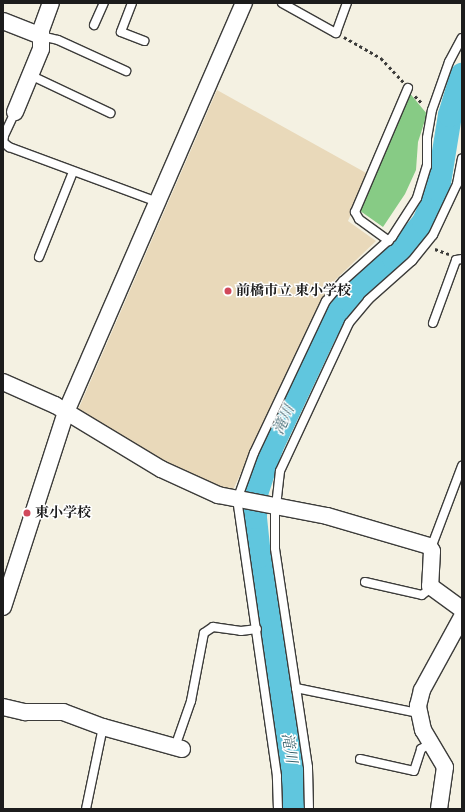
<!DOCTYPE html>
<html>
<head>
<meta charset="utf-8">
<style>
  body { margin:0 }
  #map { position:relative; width:465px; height:812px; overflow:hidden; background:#f4f1e2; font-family:"IM FELL Double Pica","Noto Serif JP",serif }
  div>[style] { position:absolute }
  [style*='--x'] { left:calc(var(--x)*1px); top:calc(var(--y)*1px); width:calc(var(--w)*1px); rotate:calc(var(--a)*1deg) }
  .built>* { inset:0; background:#e9d9ba }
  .green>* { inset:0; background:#87cb85 }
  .river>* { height:24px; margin:-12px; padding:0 12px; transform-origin:12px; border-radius:12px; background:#60c6de }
  .path>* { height:2.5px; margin-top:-1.25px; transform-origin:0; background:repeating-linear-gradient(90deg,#3c3c3a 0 3px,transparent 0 6px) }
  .roads { filter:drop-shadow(1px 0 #3c3c3a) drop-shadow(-1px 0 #3c3c3a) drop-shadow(0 1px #3c3c3a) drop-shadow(0 -1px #3c3c3a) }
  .lane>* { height:8px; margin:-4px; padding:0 4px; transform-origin:4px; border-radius:4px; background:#fff }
  .street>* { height:16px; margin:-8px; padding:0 8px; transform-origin:8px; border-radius:8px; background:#fff }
  .dots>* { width:11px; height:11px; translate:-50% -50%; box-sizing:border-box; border:2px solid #fff; border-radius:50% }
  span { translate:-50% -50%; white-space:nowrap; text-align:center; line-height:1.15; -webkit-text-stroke:3px #fff; paint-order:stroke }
  .poi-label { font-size:14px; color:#1c1c1c; font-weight:700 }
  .left { translate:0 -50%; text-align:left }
  .water-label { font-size:15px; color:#37606a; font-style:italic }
  .frame { position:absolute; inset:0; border:4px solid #1c1c1c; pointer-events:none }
</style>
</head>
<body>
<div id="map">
  <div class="built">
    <i style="clip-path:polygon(217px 90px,368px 174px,348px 221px,376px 241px,334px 281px,321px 301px,232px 492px,154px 459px,78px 410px)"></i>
  </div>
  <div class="green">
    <i style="clip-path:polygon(408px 91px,427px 114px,418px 142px,416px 170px,405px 194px,383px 227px,356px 208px)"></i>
  </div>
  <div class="river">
    <i style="--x:293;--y:809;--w:37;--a:-90"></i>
    <i style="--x:293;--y:772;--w:219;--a:-98.9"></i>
    <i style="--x:259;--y:556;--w:39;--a:-96"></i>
    <i style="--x:255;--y:517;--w:23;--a:-88"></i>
    <i style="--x:256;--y:494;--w:48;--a:-71.9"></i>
    <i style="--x:271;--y:448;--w:129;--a:-64.8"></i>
    <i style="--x:326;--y:331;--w:39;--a:-55"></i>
    <i style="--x:348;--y:299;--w:62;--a:-41.7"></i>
    <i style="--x:394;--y:258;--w:47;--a:-50.2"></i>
    <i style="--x:424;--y:222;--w:36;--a:-67"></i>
    <i style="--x:438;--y:189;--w:75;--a:-80.8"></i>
    <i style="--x:450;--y:115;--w:42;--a:-73.3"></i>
  </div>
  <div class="path">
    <i style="--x:344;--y:37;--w:43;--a:29.6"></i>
    <i style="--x:381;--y:58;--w:33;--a:47"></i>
    <i style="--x:415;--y:96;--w:11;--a:45"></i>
    <i style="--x:435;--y:249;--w:15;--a:20"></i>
  </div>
  <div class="roads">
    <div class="lane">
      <i style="--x:132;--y:3;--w:31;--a:111"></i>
      <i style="--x:121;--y:32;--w:25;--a:21"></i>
      <i style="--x:282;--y:3;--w:62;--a:29.1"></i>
      <i style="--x:336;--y:33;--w:32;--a:-70"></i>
      <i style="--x:94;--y:25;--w:24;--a:-66"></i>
      <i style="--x:41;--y:36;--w:17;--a:13"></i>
      <i style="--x:58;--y:40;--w:75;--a:24.5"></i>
      <i style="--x:30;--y:75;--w:89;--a:25.4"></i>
      <i style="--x:15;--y:112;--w:26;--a:115"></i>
      <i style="--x:4;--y:136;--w:6;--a:99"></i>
      <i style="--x:3;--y:142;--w:8;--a:40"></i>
      <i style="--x:9;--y:147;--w:159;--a:20.3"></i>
      <i style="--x:389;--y:241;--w:37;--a:-144"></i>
      <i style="--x:359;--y:219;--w:8;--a:-120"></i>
      <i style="--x:355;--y:212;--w:135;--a:-66.9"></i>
      <i style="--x:39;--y:257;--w:92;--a:-68.2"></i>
      <i style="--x:433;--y:323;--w:67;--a:-69.9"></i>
      <i style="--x:456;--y:260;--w:6;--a:-9"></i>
      <i style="--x:431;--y:548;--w:88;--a:-69.3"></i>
      <i style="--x:365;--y:582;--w:58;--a:12.8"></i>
      <i style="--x:422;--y:595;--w:13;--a:-39"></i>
      <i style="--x:296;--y:688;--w:125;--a:11.6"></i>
      <i style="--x:175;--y:747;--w:49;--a:-70.8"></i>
      <i style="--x:191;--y:701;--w:69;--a:-79.2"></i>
      <i style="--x:204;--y:633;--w:11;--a:-34"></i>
      <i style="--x:213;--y:627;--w:28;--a:8"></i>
      <i style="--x:241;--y:631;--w:16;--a:-7"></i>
      <i style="--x:360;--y:759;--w:55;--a:12.5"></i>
      <i style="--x:414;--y:771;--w:23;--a:-72"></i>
      <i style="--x:421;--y:749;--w:12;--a:-31"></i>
      <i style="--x:86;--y:809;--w:84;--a:-78.3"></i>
      <i style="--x:278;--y:809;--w:33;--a:-92"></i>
      <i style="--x:277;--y:776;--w:279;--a:-98.2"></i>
      <i style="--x:237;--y:500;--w:50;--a:-70.1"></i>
      <i style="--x:254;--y:453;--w:168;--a:-64.7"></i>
      <i style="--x:326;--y:301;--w:26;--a:-50"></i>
      <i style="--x:343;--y:281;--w:66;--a:-41.9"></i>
      <i style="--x:392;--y:237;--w:46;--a:-57.3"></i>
      <i style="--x:417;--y:198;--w:34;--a:-73"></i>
      <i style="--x:427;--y:166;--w:28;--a:-90"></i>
      <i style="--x:427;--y:138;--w:28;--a:-80"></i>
      <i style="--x:432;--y:110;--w:51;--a:-70.5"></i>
      <i style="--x:449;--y:62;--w:27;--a:-62"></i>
      <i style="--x:309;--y:809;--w:42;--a:-91.4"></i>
      <i style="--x:308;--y:767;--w:221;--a:-98.6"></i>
      <i style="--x:275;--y:548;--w:33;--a:-90"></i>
      <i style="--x:275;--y:515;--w:44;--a:-83.5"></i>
      <i style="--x:280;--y:471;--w:163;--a:-65"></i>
      <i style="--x:349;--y:323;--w:30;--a:-50"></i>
      <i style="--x:368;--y:300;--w:59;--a:-41.6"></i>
      <i style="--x:412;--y:261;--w:33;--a:-51"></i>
      <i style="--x:433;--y:235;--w:56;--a:-64.8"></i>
      <i style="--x:457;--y:184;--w:26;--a:-79"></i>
    </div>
    <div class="street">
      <i style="--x:3;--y:21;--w:41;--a:21.5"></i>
      <i style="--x:15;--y:112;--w:68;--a:-67.6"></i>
      <i style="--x:41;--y:49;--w:19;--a:-90"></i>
      <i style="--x:41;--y:30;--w:29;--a:-70"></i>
      <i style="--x:3;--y:382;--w:57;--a:23.9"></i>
      <i style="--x:55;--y:405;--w:124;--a:31.1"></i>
      <i style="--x:161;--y:469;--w:63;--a:24.5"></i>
      <i style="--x:218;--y:495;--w:111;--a:10.9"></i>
      <i style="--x:327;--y:516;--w:106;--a:16.4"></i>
      <i style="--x:429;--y:546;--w:6;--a:59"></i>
      <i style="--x:432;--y:551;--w:35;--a:93"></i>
      <i style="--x:430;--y:586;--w:39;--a:36"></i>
      <i style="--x:3;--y:607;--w:205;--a:-72.1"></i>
      <i style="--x:66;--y:412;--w:446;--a:-66.5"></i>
      <i style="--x:3;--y:707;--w:23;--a:13"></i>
      <i style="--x:25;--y:712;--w:38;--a:0"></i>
      <i style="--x:63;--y:712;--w:43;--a:20.6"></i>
      <i style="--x:103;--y:727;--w:82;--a:15.6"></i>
      <i style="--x:439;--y:809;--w:42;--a:-81.9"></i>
      <i style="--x:445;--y:767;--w:43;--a:-120.7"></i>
      <i style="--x:423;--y:730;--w:25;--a:-102"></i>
      <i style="--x:418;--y:706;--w:16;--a:-76"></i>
      <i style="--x:422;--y:690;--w:83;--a:-61.3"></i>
    </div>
  </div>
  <div class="dots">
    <i style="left:228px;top:291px;background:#d1495b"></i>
    <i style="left:27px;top:513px;background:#d1495b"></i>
  </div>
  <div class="poi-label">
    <span class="left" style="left:236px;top:291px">前橋市立 東小学校</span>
    <span class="left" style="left:35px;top:513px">東小学校</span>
  </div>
  <div class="water-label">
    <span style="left:284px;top:420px;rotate:-65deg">滝川</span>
    <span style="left:289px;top:748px;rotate:81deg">滝川</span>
  </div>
  <div class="frame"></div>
</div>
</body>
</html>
